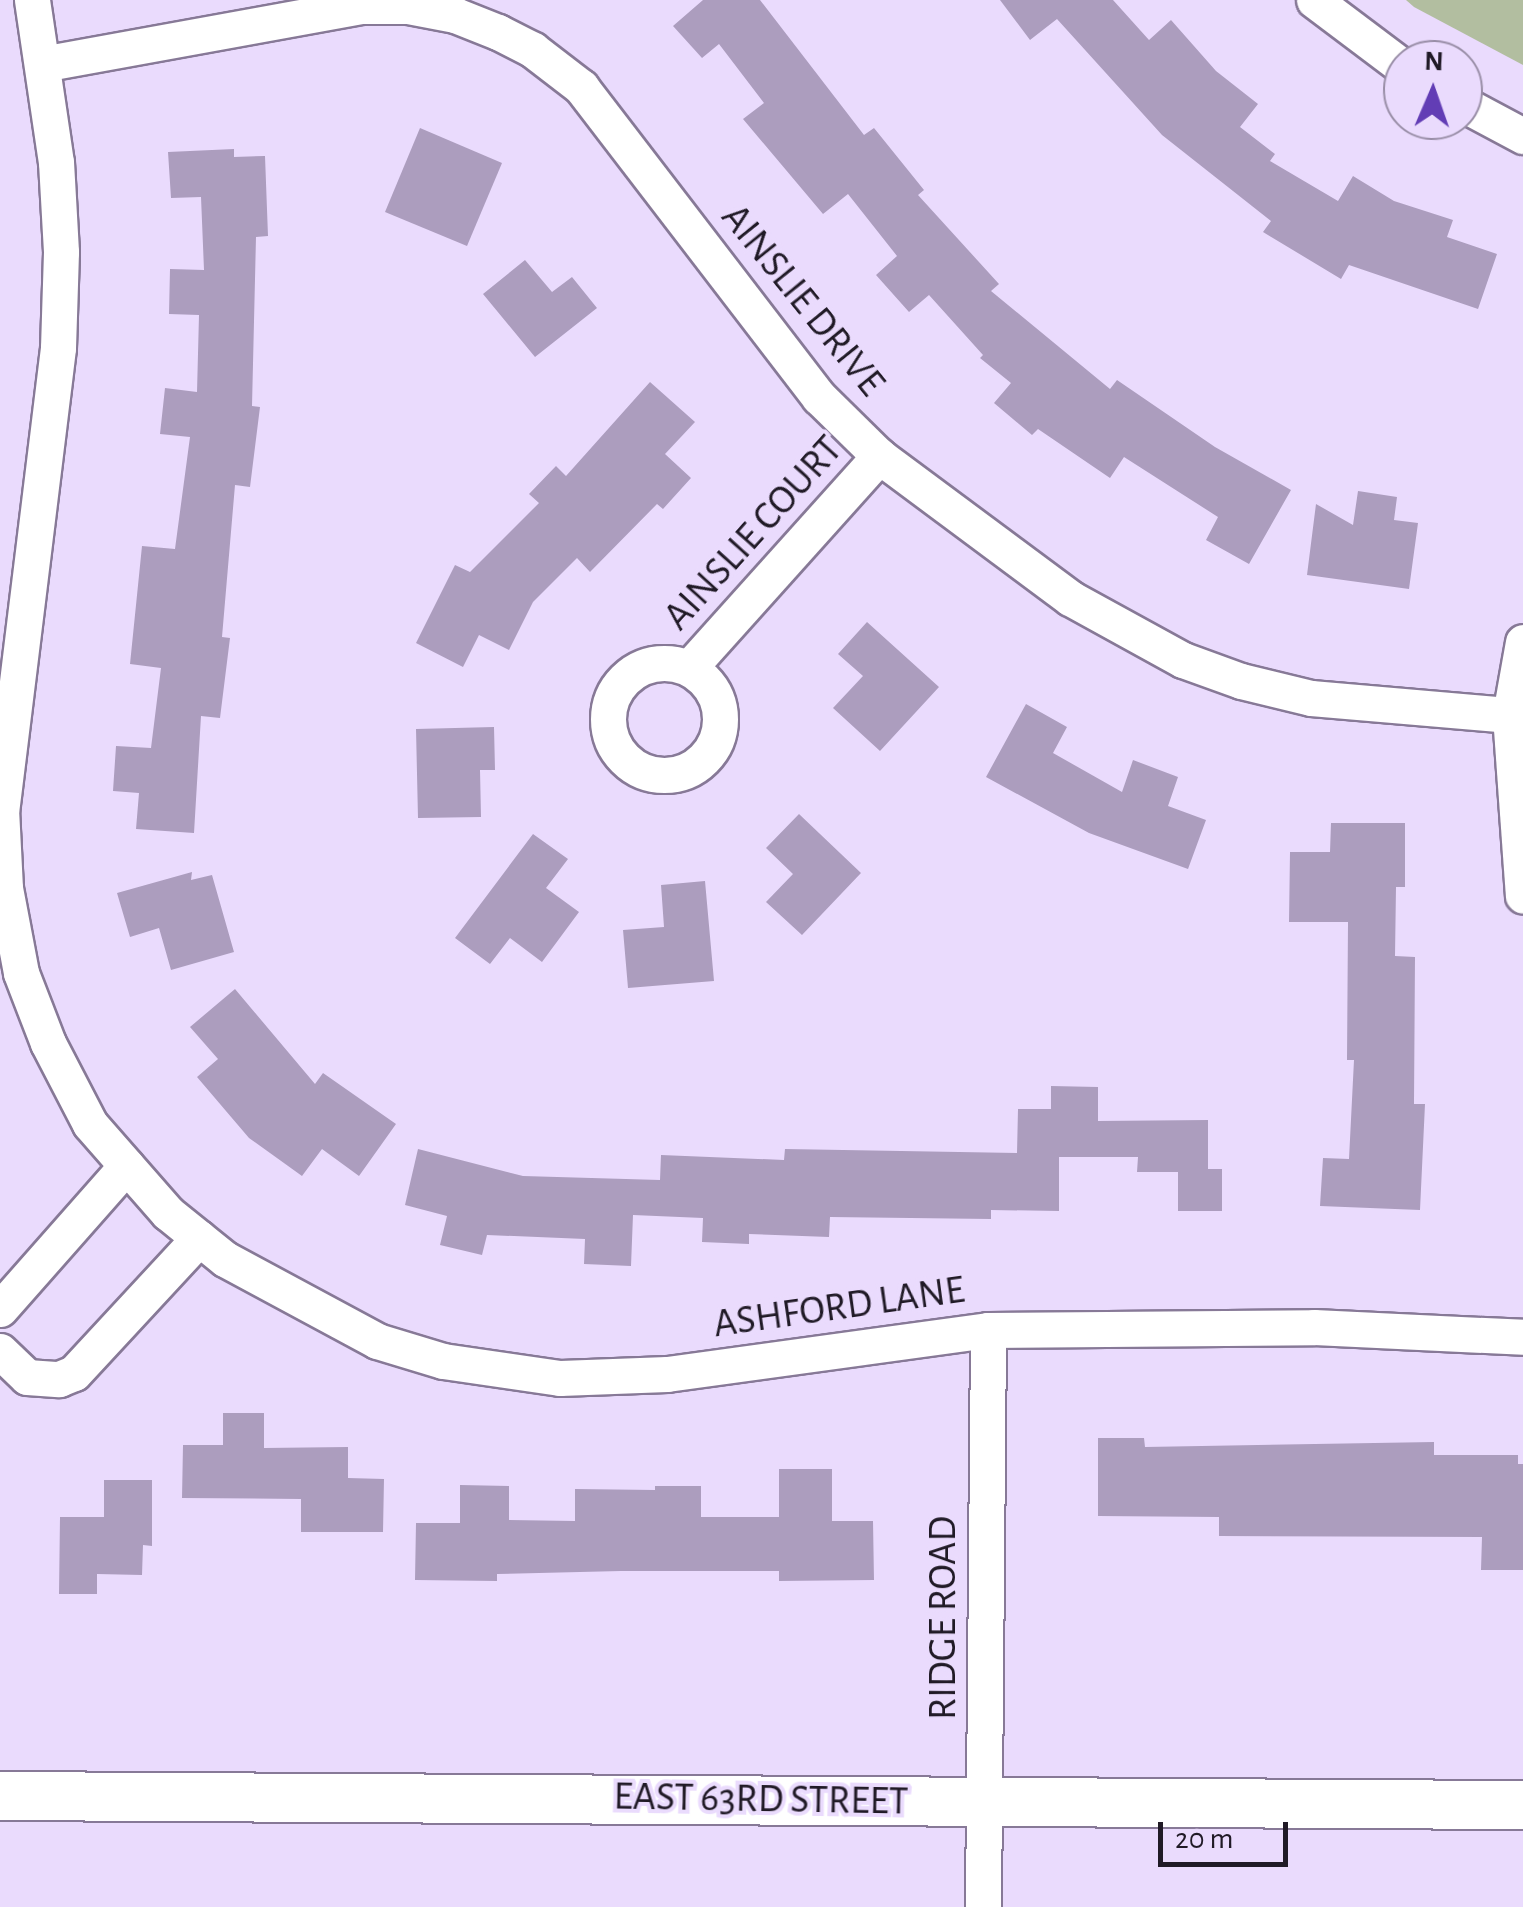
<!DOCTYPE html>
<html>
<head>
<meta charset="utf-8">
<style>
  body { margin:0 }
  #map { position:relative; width:1523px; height:1907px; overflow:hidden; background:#eadbfd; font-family:"Alegreya Sans",sans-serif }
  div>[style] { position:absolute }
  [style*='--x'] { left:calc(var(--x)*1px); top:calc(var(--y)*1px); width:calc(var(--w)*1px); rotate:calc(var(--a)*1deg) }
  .green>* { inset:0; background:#b2bea0 }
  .building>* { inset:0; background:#ac9dbe }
  .roads { filter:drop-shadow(2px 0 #877997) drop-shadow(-2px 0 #877997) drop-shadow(0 2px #877997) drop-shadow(0 -2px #877997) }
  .street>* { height:35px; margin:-17.5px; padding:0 17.5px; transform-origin:17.5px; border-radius:17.5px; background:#fff }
  .street>.ring { margin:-17.5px; padding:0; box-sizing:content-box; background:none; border:35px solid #fff; border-radius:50% }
  .secondary>* { height:48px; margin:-24px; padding:0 24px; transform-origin:24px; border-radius:24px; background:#fff }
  span { translate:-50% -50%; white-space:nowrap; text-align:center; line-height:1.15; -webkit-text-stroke:8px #eadbfd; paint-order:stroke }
  .street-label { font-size:40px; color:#201a26 }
  .north { position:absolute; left:1383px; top:40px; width:100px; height:100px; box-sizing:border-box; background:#eadbfd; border:2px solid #998ea7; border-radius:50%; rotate:2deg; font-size:28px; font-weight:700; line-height:40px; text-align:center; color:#201a26 }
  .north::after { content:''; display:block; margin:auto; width:35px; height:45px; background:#623db5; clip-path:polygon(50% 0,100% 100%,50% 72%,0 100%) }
  .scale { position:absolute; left:1158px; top:1822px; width:130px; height:45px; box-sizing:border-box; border:5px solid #201a26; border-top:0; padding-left:12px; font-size:30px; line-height:35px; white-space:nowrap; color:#201a26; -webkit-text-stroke:8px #eadbfd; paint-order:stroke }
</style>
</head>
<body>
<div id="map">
  <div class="green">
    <i style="clip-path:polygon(1406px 0,1523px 0,1523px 65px,1414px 7px)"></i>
  </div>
  <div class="building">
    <i style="clip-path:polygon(703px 0,760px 0,864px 135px,874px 128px,924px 190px,918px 195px,999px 284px,991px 291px,1110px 389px,1117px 380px,1215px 447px,1291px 490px,1249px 564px,1206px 540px,1218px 517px,1124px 457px,1110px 478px,1038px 429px,1032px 435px,994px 403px,1011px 383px,980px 358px,983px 355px,929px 295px,909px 312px,876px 275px,897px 256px,848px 194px,823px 214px,743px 119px,764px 103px,719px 44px,702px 58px,673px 26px)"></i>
    <i style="clip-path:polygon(1000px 0,1113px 0,1149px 40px,1171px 20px,1216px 71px,1258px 104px,1240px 127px,1275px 154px,1270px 161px,1338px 201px,1353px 176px,1394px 201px,1453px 220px,1447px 237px,1497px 254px,1478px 309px,1349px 265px,1341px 279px,1263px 232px,1271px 221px,1162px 135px,1057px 19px,1030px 40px)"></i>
    <i style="clip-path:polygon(420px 128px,502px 163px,467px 246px,385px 212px)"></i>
    <i style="clip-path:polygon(234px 149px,234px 157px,265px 156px,268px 236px,256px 237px,252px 406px,260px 407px,250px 487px,235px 485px,222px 637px,230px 638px,220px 718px,201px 716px,194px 833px,136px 829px,139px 793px,113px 791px,116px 746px,151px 748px,161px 668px,130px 664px,142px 546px,175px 549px,190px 437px,160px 434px,165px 388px,197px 392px,199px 315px,169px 314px,170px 269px,204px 270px,201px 197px,171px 198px,168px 152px)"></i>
    <i style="clip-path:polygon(525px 260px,552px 292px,572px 277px,597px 308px,535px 357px,483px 294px)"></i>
    <i style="clip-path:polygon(650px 382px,695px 422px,665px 454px,691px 478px,663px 509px,657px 504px,590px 572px,577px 558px,533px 602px,509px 650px,479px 635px,463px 667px,416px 643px,455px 565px,470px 572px,539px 503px,529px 494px,556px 466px,566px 476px)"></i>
    <i style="clip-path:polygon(1358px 491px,1397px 497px,1394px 520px,1418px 523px,1409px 589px,1307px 575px,1316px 504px,1353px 525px)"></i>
    <i style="clip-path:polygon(867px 622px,939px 687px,880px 751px,833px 708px,863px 676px,838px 654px)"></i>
    <i style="clip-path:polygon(1026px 704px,1067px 727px,1053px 753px,1122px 792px,1133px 760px,1178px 777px,1168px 806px,1206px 820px,1188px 869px,1089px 833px,986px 777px)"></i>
    <i style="clip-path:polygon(494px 727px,495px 770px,480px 770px,481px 817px,418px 818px,416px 729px)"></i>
    <i style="clip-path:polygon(799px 814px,861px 873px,802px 935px,766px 902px,793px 874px,766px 848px)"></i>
    <i style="clip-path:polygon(1331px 823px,1405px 823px,1405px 887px,1396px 887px,1395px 956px,1415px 957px,1414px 1104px,1425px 1104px,1420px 1210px,1320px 1206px,1323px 1158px,1349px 1159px,1354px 1060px,1347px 1060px,1348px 922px,1289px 922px,1290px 852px,1330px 852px)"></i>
    <i style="clip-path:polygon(533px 834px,568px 859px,546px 888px,579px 912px,542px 962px,510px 938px,490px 964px,455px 938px)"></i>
    <i style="clip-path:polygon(192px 872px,191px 880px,212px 875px,234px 952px,171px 970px,159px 928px,130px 937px,117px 893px)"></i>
    <i style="clip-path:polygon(705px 881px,714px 981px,628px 988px,623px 930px,664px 927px,661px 885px)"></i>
    <i style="clip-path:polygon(235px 989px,315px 1084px,323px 1073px,396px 1124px,359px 1176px,322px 1149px,302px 1176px,249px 1138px,197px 1077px,218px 1059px,190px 1027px)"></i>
    <i style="clip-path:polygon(1051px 1086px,1098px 1087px,1098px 1121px,1208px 1120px,1208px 1169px,1222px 1169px,1222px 1211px,1178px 1211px,1178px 1172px,1137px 1172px,1138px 1157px,1059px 1157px,1059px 1211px,991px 1210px,991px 1219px,830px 1217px,829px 1237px,749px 1234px,749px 1244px,702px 1242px,703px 1218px,633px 1215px,631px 1266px,584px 1264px,585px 1239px,487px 1235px,482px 1255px,440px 1245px,447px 1216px,405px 1205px,418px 1149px,523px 1176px,660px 1180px,661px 1155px,784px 1160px,785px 1149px,1017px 1153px,1018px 1109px,1051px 1109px)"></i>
    <i style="clip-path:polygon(223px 1413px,264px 1413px,264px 1448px,348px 1447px,348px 1478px,384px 1479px,383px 1532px,301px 1532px,301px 1499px,182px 1498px,183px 1445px,223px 1445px)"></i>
    <i style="clip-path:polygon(1098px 1438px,1144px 1438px,1145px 1447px,1434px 1442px,1434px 1455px,1518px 1455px,1518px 1464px,1523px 1464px,1523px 1570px,1481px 1570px,1482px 1537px,1219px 1536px,1219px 1517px,1098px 1516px)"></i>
    <i style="clip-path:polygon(779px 1469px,832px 1469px,832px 1521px,873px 1521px,874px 1580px,779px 1581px,779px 1571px,621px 1571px,497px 1574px,497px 1581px,415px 1580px,416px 1523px,460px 1523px,460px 1485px,509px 1486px,509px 1520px,575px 1521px,575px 1489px,655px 1490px,655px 1486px,701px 1486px,701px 1517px,779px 1517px)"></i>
    <i style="clip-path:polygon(104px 1480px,152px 1480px,152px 1546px,143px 1545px,142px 1575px,97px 1574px,97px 1594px,59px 1594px,60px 1517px,104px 1517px)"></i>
  </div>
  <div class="roads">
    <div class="street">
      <i style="--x:32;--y:0;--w:164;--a:81.6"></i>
      <i style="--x:56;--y:162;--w:90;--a:86.8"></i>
      <i style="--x:61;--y:252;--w:96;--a:91.8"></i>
      <i style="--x:58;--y:348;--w:465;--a:97"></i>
      <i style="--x:1;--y:809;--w:79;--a:87.1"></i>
      <i style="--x:5;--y:888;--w:86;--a:79.3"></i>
      <i style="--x:21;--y:973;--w:75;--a:68.9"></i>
      <i style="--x:48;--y:1043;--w:91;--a:62.6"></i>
      <i style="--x:90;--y:1124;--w:118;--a:48.8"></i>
      <i style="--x:168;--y:1213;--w:73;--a:38.9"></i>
      <i style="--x:225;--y:1259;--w:173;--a:28.3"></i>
      <i style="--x:377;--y:1341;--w:69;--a:16.9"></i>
      <i style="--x:443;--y:1361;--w:118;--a:8.3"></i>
      <i style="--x:560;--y:1378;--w:107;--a:-2.1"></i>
      <i style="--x:667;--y:1374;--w:324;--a:-7.8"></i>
      <i style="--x:988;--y:1330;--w:326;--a:-0.5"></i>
      <i style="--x:1314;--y:1327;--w:209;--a:2.7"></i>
      <i style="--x:1314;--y:0;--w:111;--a:37"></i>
      <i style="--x:42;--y:64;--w:323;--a:-10.3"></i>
      <i style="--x:360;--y:6;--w:48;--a:0"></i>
      <i style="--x:408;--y:6;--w:48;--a:10.8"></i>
      <i style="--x:455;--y:15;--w:46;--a:21.6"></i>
      <i style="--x:498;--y:32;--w:39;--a:27"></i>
      <i style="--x:533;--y:50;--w:61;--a:37.6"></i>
      <i style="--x:581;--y:87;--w:391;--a:52.5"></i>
      <i style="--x:819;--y:397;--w:84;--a:44.5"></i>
      <i style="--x:879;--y:456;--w:238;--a:36.6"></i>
      <i style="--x:1070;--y:598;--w:129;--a:28.8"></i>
      <i style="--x:1183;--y:660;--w:62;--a:19.9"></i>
      <i style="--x:1241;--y:681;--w:72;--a:13.7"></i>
      <i style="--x:1311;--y:698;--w:200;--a:4.9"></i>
      <i style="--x:1463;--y:104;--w:68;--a:28.1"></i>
      <i style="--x:1523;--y:642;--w:74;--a:100.1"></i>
      <i style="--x:1510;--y:715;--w:181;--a:85.9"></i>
      <i class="ring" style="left:608px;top:663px;width:77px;height:77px"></i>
      <i style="--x:689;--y:668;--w:285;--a:-48.1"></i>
      <i style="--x:0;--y:1309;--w:191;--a:-48.6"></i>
      <i style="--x:0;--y:1351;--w:37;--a:44"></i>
      <i style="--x:27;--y:1377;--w:32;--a:4"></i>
      <i style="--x:59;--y:1379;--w:16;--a:-22"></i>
      <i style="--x:74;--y:1373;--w:184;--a:-47.2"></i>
      <i style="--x:983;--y:1907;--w:577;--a:-89.5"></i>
    </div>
    <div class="secondary">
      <i style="--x:0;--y:1796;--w:1523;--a:0.34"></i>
    </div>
  </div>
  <div class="street-label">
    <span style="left:803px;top:300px;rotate:51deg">AINSLIE DRIVE</span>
    <span style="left:753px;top:533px;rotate:-48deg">AINSLIE COURT</span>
    <span style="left:839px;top:1307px;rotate:-8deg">ASHFORD LANE</span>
    <span style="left:943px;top:1618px;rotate:-90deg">RIDGE ROAD</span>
    <span style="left:761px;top:1799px;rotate:1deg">EAST 63RD STREET</span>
  </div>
  <div class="north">N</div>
  <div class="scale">20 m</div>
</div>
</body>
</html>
